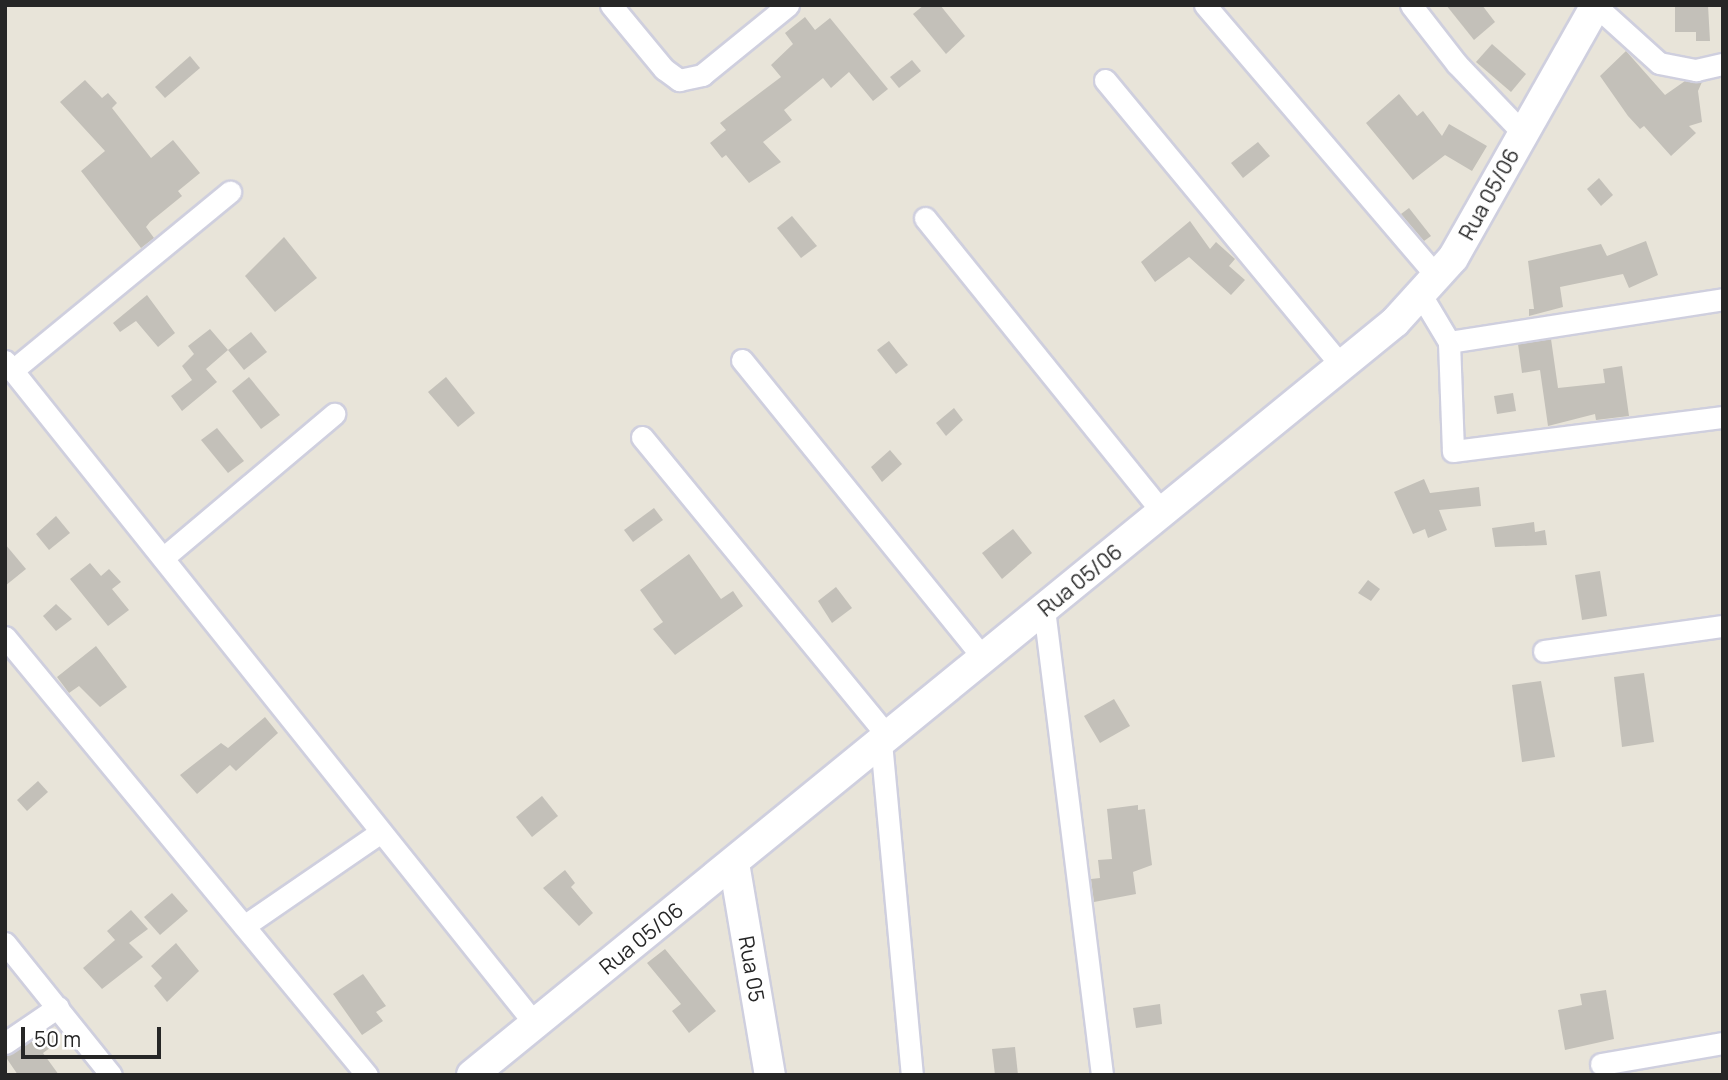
<!DOCTYPE html>
<html>
<head>
<meta charset="utf-8">
<style>
  body { margin:0 }
  #map { position:relative; width:1728px; height:1080px; overflow:hidden; background:#e8e4d9; font-family:Manrope,sans-serif }
  div>[style] { position:absolute }
  [style*='--x'] { left:calc(var(--x)*1px); top:calc(var(--y)*1px); width:calc(var(--w)*1px); rotate:calc(var(--a)*1deg) }
  .building>* { inset:0; background:#c3c0b9 }
  .roads { filter:drop-shadow(2px 0 #cfcfde) drop-shadow(-2px 0 #cfcfde) drop-shadow(0 2px #cfcfde) drop-shadow(0 -2px #cfcfde) }
  .street>* { height:21px; margin:-10.5px; padding:0 10.5px; transform-origin:10.5px; border-radius:10.5px; background:#fff }
  .secondary>* { height:30px; margin:-15px; padding:0 15px; transform-origin:15px; border-radius:15px; background:#fff }
  span { translate:-50% -50%; white-space:nowrap; text-align:center; line-height:1.15; -webkit-text-stroke:5px #fff; paint-order:stroke }
  .street-label { font-size:21px; color:#262626 }
  .frame { position:absolute; inset:0; border:7px solid #262626; pointer-events:none }
  .scale { position:absolute; left:21px; top:1027px; width:140px; height:32px; box-sizing:border-box; border:4px solid #262626; border-top:0; padding-left:9px; font-size:21px; line-height:24px; white-space:nowrap; color:#262626; -webkit-text-stroke:5px #fff; paint-order:stroke }
</style>
</head>
<body>
<div id="map">
  <div class="building">
    <i style="clip-path:polygon(924px 5px,940px 5px,965px 36px,946px 54px,913px 14px)"></i>
    <i style="clip-path:polygon(1446px 5px,1482px 5px,1495px 22px,1474px 40px)"></i>
    <i style="clip-path:polygon(1675px 5px,1708px 5px,1710px 41px,1696px 41px,1696px 32px,1675px 32px)"></i>
    <i style="clip-path:polygon(805px 17px,815px 30px,830px 18px,888px 89px,873px 101px,849px 72px,831px 88px,823px 78px,784px 110px,792px 120px,763px 142px,781px 162px,749px 183px,726px 155px,722px 158px,710px 143px,726px 130px,720px 123px,781px 77px,771px 65px,793px 44px,785px 33px)"></i>
    <i style="clip-path:polygon(1492px 44px,1526px 74px,1511px 92px,1476px 62px)"></i>
    <i style="clip-path:polygon(1626px 51px,1665px 95px,1685px 81px,1702px 82px,1698px 91px,1702px 122px,1689px 126px,1696px 133px,1671px 156px,1644px 126px,1640px 129px,1628px 116px,1600px 76px)"></i>
    <i style="clip-path:polygon(190px 56px,200px 68px,165px 98px,155px 87px)"></i>
    <i style="clip-path:polygon(912px 60px,921px 71px,899px 88px,890px 77px)"></i>
    <i style="clip-path:polygon(85px 80px,102px 98px,108px 93px,117px 103px,112px 108px,151px 158px,173px 140px,200px 173px,178px 191px,182px 196px,150px 222px,146px 227px,154px 238px,141px 248px,81px 171px,105px 151px,60px 102px)"></i>
    <i style="clip-path:polygon(1399px 94px,1417px 116px,1423px 111px,1442px 136px,1449px 124px,1487px 146px,1472px 171px,1445px 155px,1413px 180px,1366px 123px)"></i>
    <i style="clip-path:polygon(1258px 142px,1270px 156px,1243px 178px,1231px 163px)"></i>
    <i style="clip-path:polygon(1599px 178px,1613px 195px,1601px 206px,1587px 189px)"></i>
    <i style="clip-path:polygon(1409px 208px,1431px 236px,1424px 241px,1401px 214px)"></i>
    <i style="clip-path:polygon(792px 216px,817px 246px,801px 258px,777px 228px)"></i>
    <i style="clip-path:polygon(1190px 221px,1210px 249px,1216px 242px,1235px 259px,1229px 266px,1245px 280px,1231px 295px,1189px 257px,1155px 282px,1141px 262px)"></i>
    <i style="clip-path:polygon(284px 237px,317px 278px,275px 312px,245px 276px)"></i>
    <i style="clip-path:polygon(1646px 241px,1658px 275px,1629px 288px,1623px 274px,1560px 287px,1563px 307px,1529px 316px,1529px 309px,1534px 309px,1528px 261px,1601px 244px,1607px 256px)"></i>
    <i style="clip-path:polygon(147px 295px,175px 333px,158px 347px,136px 321px,120px 332px,113px 323px)"></i>
    <i style="clip-path:polygon(210px 329px,228px 350px,206px 369px,217px 382px,182px 411px,171px 396px,192px 380px,182px 366px,194px 354px,188px 346px)"></i>
    <i style="clip-path:polygon(251px 332px,267px 352px,244px 370px,228px 350px)"></i>
    <i style="clip-path:polygon(1551px 339px,1558px 388px,1605px 383px,1603px 369px,1622px 366px,1629px 416px,1596px 420px,1595px 414px,1548px 426px,1540px 370px,1522px 373px,1518px 344px)"></i>
    <i style="clip-path:polygon(889px 341px,908px 365px,896px 374px,877px 350px)"></i>
    <i style="clip-path:polygon(249px 377px,280px 415px,261px 429px,232px 391px)"></i>
    <i style="clip-path:polygon(446px 377px,475px 413px,458px 427px,428px 392px)"></i>
    <i style="clip-path:polygon(1513px 393px,1516px 411px,1497px 414px,1494px 396px)"></i>
    <i style="clip-path:polygon(954px 408px,963px 420px,946px 436px,936px 423px)"></i>
    <i style="clip-path:polygon(217px 428px,244px 461px,228px 473px,201px 440px)"></i>
    <i style="clip-path:polygon(890px 450px,902px 464px,882px 482px,871px 467px)"></i>
    <i style="clip-path:polygon(1424px 479px,1430px 493px,1479px 487px,1481px 506px,1439px 510px,1447px 530px,1428px 538px,1425px 529px,1413px 534px,1394px 492px)"></i>
    <i style="clip-path:polygon(654px 508px,663px 520px,633px 542px,624px 530px)"></i>
    <i style="clip-path:polygon(56px 516px,70px 533px,49px 550px,36px 534px)"></i>
    <i style="clip-path:polygon(1534px 522px,1535px 532px,1545px 530px,1547px 545px,1495px 547px,1492px 528px)"></i>
    <i style="clip-path:polygon(1013px 529px,1032px 553px,1002px 579px,982px 553px)"></i>
    <i style="clip-path:polygon(5px 544px,26px 569px,5px 586px)"></i>
    <i style="clip-path:polygon(689px 554px,721px 599px,733px 591px,743px 606px,675px 655px,653px 629px,663px 622px,640px 590px)"></i>
    <i style="clip-path:polygon(90px 563px,101px 576px,109px 569px,121px 582px,112px 589px,129px 610px,108px 626px,70px 579px)"></i>
    <i style="clip-path:polygon(1600px 571px,1607px 616px,1582px 620px,1575px 575px)"></i>
    <i style="clip-path:polygon(1368px 580px,1380px 589px,1371px 601px,1358px 593px)"></i>
    <i style="clip-path:polygon(836px 587px,852px 608px,832px 623px,818px 601px)"></i>
    <i style="clip-path:polygon(56px 604px,72px 619px,56px 631px,43px 616px)"></i>
    <i style="clip-path:polygon(96px 646px,127px 687px,100px 707px,79px 686px,69px 693px,57px 677px)"></i>
    <i style="clip-path:polygon(1644px 673px,1654px 742px,1622px 747px,1614px 677px)"></i>
    <i style="clip-path:polygon(1541px 681px,1555px 757px,1522px 762px,1512px 685px)"></i>
    <i style="clip-path:polygon(1114px 699px,1130px 726px,1100px 743px,1084px 716px)"></i>
    <i style="clip-path:polygon(265px 717px,278px 733px,236px 771px,230px 765px,197px 794px,180px 775px,221px 743px,228px 748px)"></i>
    <i style="clip-path:polygon(38px 781px,48px 792px,27px 811px,17px 800px)"></i>
    <i style="clip-path:polygon(542px 796px,558px 816px,532px 837px,516px 817px)"></i>
    <i style="clip-path:polygon(1138px 805px,1138px 810px,1145px 809px,1152px 865px,1133px 872px,1136px 894px,1094px 902px,1091px 879px,1100px 878px,1098px 860px,1112px 859px,1107px 809px)"></i>
    <i style="clip-path:polygon(565px 870px,575px 883px,571px 887px,593px 913px,579px 926px,543px 888px)"></i>
    <i style="clip-path:polygon(172px 893px,188px 911px,160px 935px,144px 917px)"></i>
    <i style="clip-path:polygon(131px 910px,148px 929px,129px 943px,143px 957px,102px 989px,83px 968px,115px 940px,107px 931px)"></i>
    <i style="clip-path:polygon(176px 943px,199px 971px,167px 1002px,154px 986px,162px 978px,151px 966px)"></i>
    <i style="clip-path:polygon(665px 949px,716px 1011px,689px 1033px,672px 1011px,681px 1004px,647px 963px)"></i>
    <i style="clip-path:polygon(363px 974px,386px 1006px,376px 1012px,383px 1021px,362px 1035px,333px 994px)"></i>
    <i style="clip-path:polygon(1606px 990px,1614px 1039px,1565px 1050px,1558px 1010px,1582px 1005px,1580px 994px)"></i>
    <i style="clip-path:polygon(1160px 1004px,1162px 1024px,1136px 1028px,1133px 1008px)"></i>
    <i style="clip-path:polygon(48px 1030px,58px 1042px,43px 1053px,59px 1075px,18px 1075px,5px 1056px)"></i>
    <i style="clip-path:polygon(1015px 1047px,1018px 1075px,995px 1075px,992px 1049px)"></i>
  </div>
  <div class="roads">
    <div class="street">
      <i style="--x:611;--y:5;--w:83;--a:50.4"></i>
      <i style="--x:664;--y:69;--w:19;--a:36"></i>
      <i style="--x:679;--y:80;--w:24;--a:-12"></i>
      <i style="--x:702;--y:75;--w:111;--a:-39.1"></i>
      <i style="--x:1205;--y:5;--w:358;--a:49.5"></i>
      <i style="--x:1411;--y:5;--w:75;--a:52.1"></i>
      <i style="--x:1457;--y:64;--w:95;--a:46.3"></i>
      <i style="--x:1596;--y:6;--w:85;--a:42.1"></i>
      <i style="--x:1659;--y:63;--w:38;--a:11"></i>
      <i style="--x:1696;--y:70;--w:28;--a:-13"></i>
      <i style="--x:1105;--y:80;--w:371;--a:50.4"></i>
      <i style="--x:925;--y:218;--w:379;--a:51.1"></i>
      <i style="--x:1421;--y:295;--w:55;--a:59.2"></i>
      <i style="--x:1449;--y:342;--w:109;--a:87.9"></i>
      <i style="--x:1453;--y:451;--w:272;--a:-7.2"></i>
      <i style="--x:1449;--y:342;--w:277;--a:-8.9"></i>
      <i style="--x:742;--y:360;--w:385;--a:51"></i>
      <i style="--x:5;--y:361;--w:849;--a:51.36"></i>
      <i style="--x:13;--y:370;--w:281;--a:-39.4"></i>
      <i style="--x:642;--y:437;--w:388;--a:50.6"></i>
      <i style="--x:163;--y:558;--w:224;--a:-40.1"></i>
      <i style="--x:1044;--y:609;--w:470;--a:82.9"></i>
      <i style="--x:5;--y:637;--w:568;--a:50.43"></i>
      <i style="--x:1544;--y:651;--w:181;--a:-8"></i>
      <i style="--x:881;--y:742;--w:334;--a:84.7"></i>
      <i style="--x:244;--y:926;--w:166;--a:-34.5"></i>
      <i style="--x:5;--y:943;--w:169;--a:51.2"></i>
      <i style="--x:5;--y:1043;--w:64;--a:-34.2"></i>
      <i style="--x:1601;--y:1064;--w:124;--a:-9.8"></i>
    </div>
    <div class="secondary">
      <i style="--x:734;--y:863;--w:215;--a:80.4"></i>
      <i style="--x:472;--y:1075;--w:1191;--a:-39.21"></i>
      <i style="--x:1395;--y:322;--w:86;--a:-47.8"></i>
      <i style="--x:1453;--y:258;--w:291;--a:-60.5"></i>
    </div>
  </div>
  <div class="street-label">
    <span style="left:1489px;top:194px;rotate:-61deg">Rua 05/06</span>
    <span style="left:1080px;top:580px;rotate:-39deg">Rua 05/06</span>
    <span style="left:641px;top:938px;rotate:-39deg">Rua 05/06</span>
    <span style="left:752px;top:969px;rotate:80deg">Rua 05</span>
  </div>
  <div class="frame"></div>
  <div class="scale">50 m</div>
</div>
</body>
</html>
